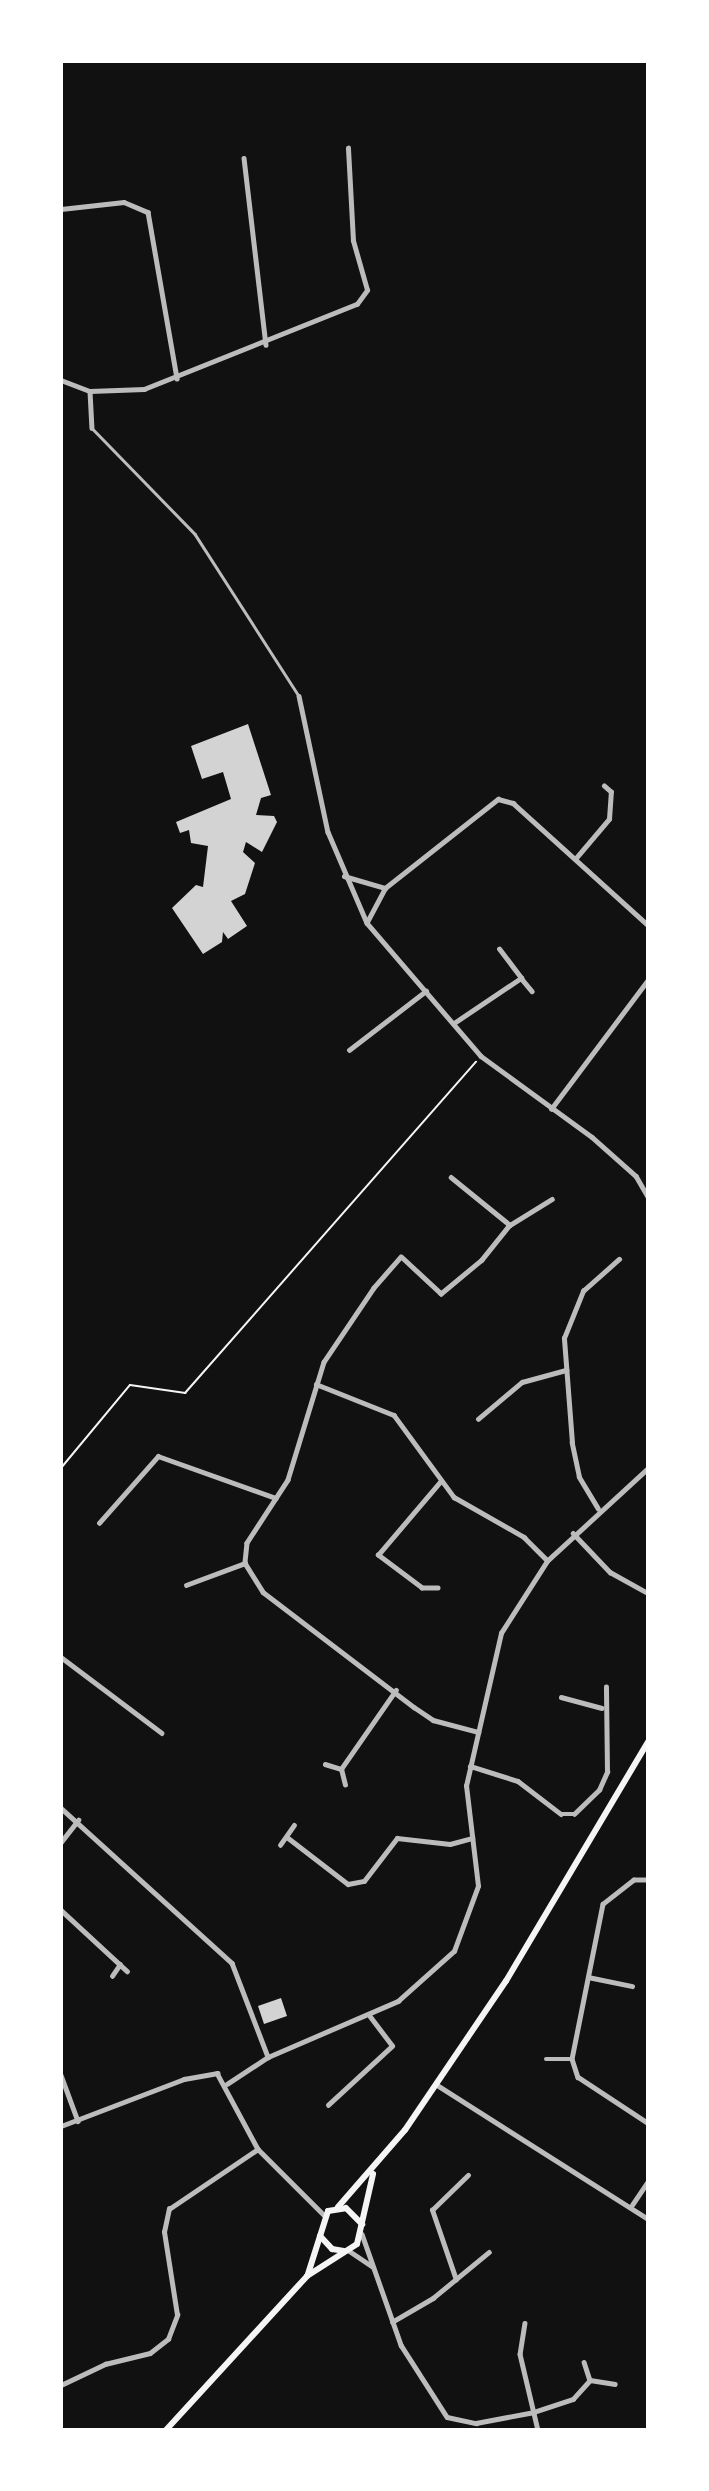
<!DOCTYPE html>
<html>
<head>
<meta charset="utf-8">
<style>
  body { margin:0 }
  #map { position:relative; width:709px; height:2491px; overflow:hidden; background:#111; font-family:Lora,serif }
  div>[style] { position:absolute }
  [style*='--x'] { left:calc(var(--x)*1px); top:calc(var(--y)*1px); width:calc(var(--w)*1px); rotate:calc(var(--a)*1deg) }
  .building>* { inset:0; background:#d3d3d3 }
  .path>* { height:2px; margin:-1px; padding:0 1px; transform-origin:1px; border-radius:1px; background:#f5f5f5 }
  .service>* { height:2.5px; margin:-1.25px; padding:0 1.25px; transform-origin:1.25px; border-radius:1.25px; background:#bcbcbc }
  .minor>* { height:4.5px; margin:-2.25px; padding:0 2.25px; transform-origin:2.25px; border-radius:2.25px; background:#bcbcbc }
  .secondary>* { height:6px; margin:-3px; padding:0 3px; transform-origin:3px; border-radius:3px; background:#f5f5f5 }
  span { translate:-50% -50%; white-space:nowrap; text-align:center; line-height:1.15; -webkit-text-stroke:5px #fff; paint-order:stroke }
  .frame { position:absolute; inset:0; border:63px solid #fff; pointer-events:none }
</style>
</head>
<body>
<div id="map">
  <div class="building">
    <i style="clip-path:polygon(248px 724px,271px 795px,261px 798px,256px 815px,274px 816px,277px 822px,262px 852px,246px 842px,243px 852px,255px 863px,245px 894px,231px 901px,247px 926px,228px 939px,223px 932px,222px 942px,203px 954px,172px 908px,196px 885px,203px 887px,208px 846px,191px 843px,189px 830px,180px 833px,176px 822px,231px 799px,223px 772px,202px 779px,191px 746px)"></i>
    <i style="clip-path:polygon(281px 1998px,287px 2016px,264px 2024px,258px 2006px)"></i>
  </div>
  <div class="path">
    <i style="--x:61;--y:1468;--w:108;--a:-50.3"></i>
    <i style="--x:130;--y:1385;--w:56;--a:8.3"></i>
    <i style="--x:185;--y:1393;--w:441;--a:-48.7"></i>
  </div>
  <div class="service">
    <i style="--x:92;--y:428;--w:148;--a:45.8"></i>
    <i style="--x:195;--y:534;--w:193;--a:57.3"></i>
  </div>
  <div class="minor">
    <i style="--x:244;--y:158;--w:188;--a:83.3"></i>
    <i style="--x:61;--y:209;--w:63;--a:-6.3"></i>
    <i style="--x:124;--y:202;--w:26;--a:23"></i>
    <i style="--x:148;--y:212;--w:169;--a:80.1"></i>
    <i style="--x:61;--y:380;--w:31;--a:21"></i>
    <i style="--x:90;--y:391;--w:54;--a:-2.1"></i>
    <i style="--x:144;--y:389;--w:229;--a:-21.8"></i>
    <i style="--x:357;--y:304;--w:17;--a:-54"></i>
    <i style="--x:367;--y:290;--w:51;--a:-105.9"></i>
    <i style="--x:353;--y:241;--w:93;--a:-93.1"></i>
    <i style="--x:90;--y:391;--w:37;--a:87"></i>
    <i style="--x:299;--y:696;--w:139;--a:78"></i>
    <i style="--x:328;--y:832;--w:99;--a:66.8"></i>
    <i style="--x:367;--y:923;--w:175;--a:49.4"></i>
    <i style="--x:481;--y:1056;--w:137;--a:36.1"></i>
    <i style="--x:592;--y:1137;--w:59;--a:41.6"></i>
    <i style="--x:636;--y:1176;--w:24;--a:60"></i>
    <i style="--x:576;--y:858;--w:51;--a:-49.8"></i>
    <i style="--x:609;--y:819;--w:27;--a:-86"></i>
    <i style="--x:611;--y:792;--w:9;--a:-139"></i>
    <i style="--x:344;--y:876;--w:43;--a:16.3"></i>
    <i style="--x:385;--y:888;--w:144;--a:-38.2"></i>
    <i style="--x:498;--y:799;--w:16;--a:15"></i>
    <i style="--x:513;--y:803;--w:182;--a:42.1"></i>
    <i style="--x:367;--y:922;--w:38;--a:-62"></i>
    <i style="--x:521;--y:978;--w:17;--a:50"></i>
    <i style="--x:454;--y:1023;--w:81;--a:-33.9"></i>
    <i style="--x:521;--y:978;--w:36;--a:-127"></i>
    <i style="--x:349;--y:1050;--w:97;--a:-37.5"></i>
    <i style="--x:551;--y:1109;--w:161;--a:-53.1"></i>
    <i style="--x:451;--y:1177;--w:76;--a:39.1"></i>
    <i style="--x:510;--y:1225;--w:45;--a:128.7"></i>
    <i style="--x:482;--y:1260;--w:53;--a:140.3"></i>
    <i style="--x:441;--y:1294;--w:54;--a:-137.2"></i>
    <i style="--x:401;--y:1257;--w:41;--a:131.1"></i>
    <i style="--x:374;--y:1288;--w:89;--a:124"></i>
    <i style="--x:324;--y:1362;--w:123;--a:107"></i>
    <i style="--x:288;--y:1480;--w:75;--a:123.1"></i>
    <i style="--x:247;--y:1543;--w:20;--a:96"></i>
    <i style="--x:245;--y:1563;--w:34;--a:58"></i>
    <i style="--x:263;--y:1592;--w:190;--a:37.3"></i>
    <i style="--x:414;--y:1707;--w:23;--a:34"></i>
    <i style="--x:433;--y:1720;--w:47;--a:14.9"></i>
    <i style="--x:510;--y:1225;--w:49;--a:-31.8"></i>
    <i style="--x:316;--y:1384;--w:84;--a:21.7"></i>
    <i style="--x:394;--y:1415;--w:102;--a:53.8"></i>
    <i style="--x:454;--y:1497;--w:81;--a:29.7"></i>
    <i style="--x:524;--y:1537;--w:33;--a:45"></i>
    <i style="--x:478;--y:1419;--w:57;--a:-40.1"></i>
    <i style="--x:522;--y:1382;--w:46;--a:-15.3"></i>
    <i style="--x:598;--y:1509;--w:37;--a:-121"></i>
    <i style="--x:579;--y:1477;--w:35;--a:-102"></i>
    <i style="--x:572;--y:1443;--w:105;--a:-94.4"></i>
    <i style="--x:564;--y:1338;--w:51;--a:-68"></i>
    <i style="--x:583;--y:1291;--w:48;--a:-41.6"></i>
    <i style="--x:99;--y:1523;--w:89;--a:-48.6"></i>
    <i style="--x:158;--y:1456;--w:125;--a:19.6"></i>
    <i style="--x:573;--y:1533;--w:54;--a:46.5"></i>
    <i style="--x:610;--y:1572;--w:41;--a:29.1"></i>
    <i style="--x:186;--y:1585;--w:63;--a:-20.4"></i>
    <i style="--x:438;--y:1588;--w:16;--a:180"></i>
    <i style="--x:422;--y:1588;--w:55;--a:-143.1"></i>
    <i style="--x:378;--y:1555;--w:96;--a:-49.7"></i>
    <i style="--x:61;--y:1657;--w:126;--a:37"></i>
    <i style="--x:561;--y:1697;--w:42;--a:15"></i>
    <i style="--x:325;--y:1764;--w:17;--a:17"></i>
    <i style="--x:470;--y:1766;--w:50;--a:17.4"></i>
    <i style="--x:518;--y:1781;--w:54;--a:37.5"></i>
    <i style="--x:561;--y:1814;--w:13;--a:0"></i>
    <i style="--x:574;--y:1814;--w:35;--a:-44"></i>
    <i style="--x:599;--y:1790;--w:20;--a:-66"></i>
    <i style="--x:607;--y:1772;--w:85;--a:-90.7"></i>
    <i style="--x:345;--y:1785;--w:16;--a:-104"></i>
    <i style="--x:341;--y:1769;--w:96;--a:-55.2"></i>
    <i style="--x:61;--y:1808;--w:231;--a:42.2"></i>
    <i style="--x:232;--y:1963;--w:101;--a:69"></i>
    <i style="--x:287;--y:1837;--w:77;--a:37.6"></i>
    <i style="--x:348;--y:1884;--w:16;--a:-11"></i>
    <i style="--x:364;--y:1881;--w:54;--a:-52.5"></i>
    <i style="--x:397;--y:1838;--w:53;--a:6.5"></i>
    <i style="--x:450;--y:1844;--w:23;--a:-15"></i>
    <i style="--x:61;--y:1842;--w:28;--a:-52"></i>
    <i style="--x:280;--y:1845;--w:24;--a:-55"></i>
    <i style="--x:648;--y:1880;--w:14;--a:180"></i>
    <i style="--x:634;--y:1880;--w:39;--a:142"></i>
    <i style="--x:603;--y:1904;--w:158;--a:101.3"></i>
    <i style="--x:572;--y:2059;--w:19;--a:72"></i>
    <i style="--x:578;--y:2077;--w:84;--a:33.3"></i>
    <i style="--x:61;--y:1910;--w:90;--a:42.7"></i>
    <i style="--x:112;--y:1976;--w:14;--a:-56"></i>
    <i style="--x:588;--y:1977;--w:45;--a:11.6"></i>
    <i style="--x:546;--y:2059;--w:26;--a:0"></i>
    <i style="--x:61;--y:2075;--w:49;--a:69.7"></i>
    <i style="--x:227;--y:2084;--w:49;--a:-33.4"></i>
    <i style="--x:268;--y:2057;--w:142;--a:-23.3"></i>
    <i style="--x:398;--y:2001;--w:75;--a:-41.8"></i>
    <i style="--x:454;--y:1951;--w:69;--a:-69.7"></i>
    <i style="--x:478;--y:1886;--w:101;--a:-96.8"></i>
    <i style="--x:466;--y:1786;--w:157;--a:-77.1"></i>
    <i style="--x:501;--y:1633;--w:85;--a:-57.4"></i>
    <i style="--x:547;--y:1561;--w:137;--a:-42.6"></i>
    <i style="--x:437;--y:2085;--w:250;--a:32.4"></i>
    <i style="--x:328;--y:2105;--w:87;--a:-42.7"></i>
    <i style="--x:392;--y:2046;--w:36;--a:-127"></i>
    <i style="--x:61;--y:2126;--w:132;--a:-20.9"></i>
    <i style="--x:184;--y:2079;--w:34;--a:-10"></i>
    <i style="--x:217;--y:2073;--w:86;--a:61.7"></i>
    <i style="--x:258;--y:2149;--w:93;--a:45"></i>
    <i style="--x:632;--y:2205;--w:29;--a:-56"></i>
    <i style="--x:362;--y:2234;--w:118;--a:70.6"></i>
    <i style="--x:401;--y:2345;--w:85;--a:57.4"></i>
    <i style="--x:447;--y:2417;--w:30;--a:12"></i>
    <i style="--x:476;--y:2423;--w:59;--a:-10.7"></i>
    <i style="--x:534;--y:2412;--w:41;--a:-18.4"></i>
    <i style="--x:573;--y:2399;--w:25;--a:-48"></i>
    <i style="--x:348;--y:2250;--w:29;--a:34"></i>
    <i style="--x:456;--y:2280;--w:74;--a:-108.9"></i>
    <i style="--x:432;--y:2210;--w:50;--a:-44.2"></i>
    <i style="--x:392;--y:2322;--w:48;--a:-30.3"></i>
    <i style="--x:433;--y:2298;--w:72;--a:-39.4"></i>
    <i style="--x:525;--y:2323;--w:31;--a:99"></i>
    <i style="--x:520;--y:2354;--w:78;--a:76.7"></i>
    <i style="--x:584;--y:2362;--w:19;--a:72"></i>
    <i style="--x:590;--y:2380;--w:25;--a:9"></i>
    <i style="--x:61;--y:2385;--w:49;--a:-25.5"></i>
    <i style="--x:105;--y:2364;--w:46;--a:-13.7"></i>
    <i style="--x:150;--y:2353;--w:23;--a:-38"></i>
    <i style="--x:168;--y:2339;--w:26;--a:-69"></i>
    <i style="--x:177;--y:2315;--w:84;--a:-98.9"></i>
    <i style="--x:164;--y:2232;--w:24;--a:-78"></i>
    <i style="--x:169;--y:2209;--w:107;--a:-34"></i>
  </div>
  <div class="secondary">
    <i style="--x:338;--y:2207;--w:102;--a:-49"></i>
    <i style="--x:405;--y:2130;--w:180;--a:-55.9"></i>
    <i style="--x:506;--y:1981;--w:278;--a:-59.3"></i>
    <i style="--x:320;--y:2236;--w:18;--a:47"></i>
    <i style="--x:332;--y:2249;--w:12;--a:9"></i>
    <i style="--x:308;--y:2274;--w:66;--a:-72.4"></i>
    <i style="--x:328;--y:2211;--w:18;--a:-9"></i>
    <i style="--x:346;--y:2208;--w:23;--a:45"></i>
    <i style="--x:166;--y:2430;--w:209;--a:-47.5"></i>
    <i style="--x:307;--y:2276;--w:59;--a:-32.6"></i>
    <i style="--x:357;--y:2244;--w:72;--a:-77.1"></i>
  </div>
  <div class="frame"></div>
</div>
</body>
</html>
